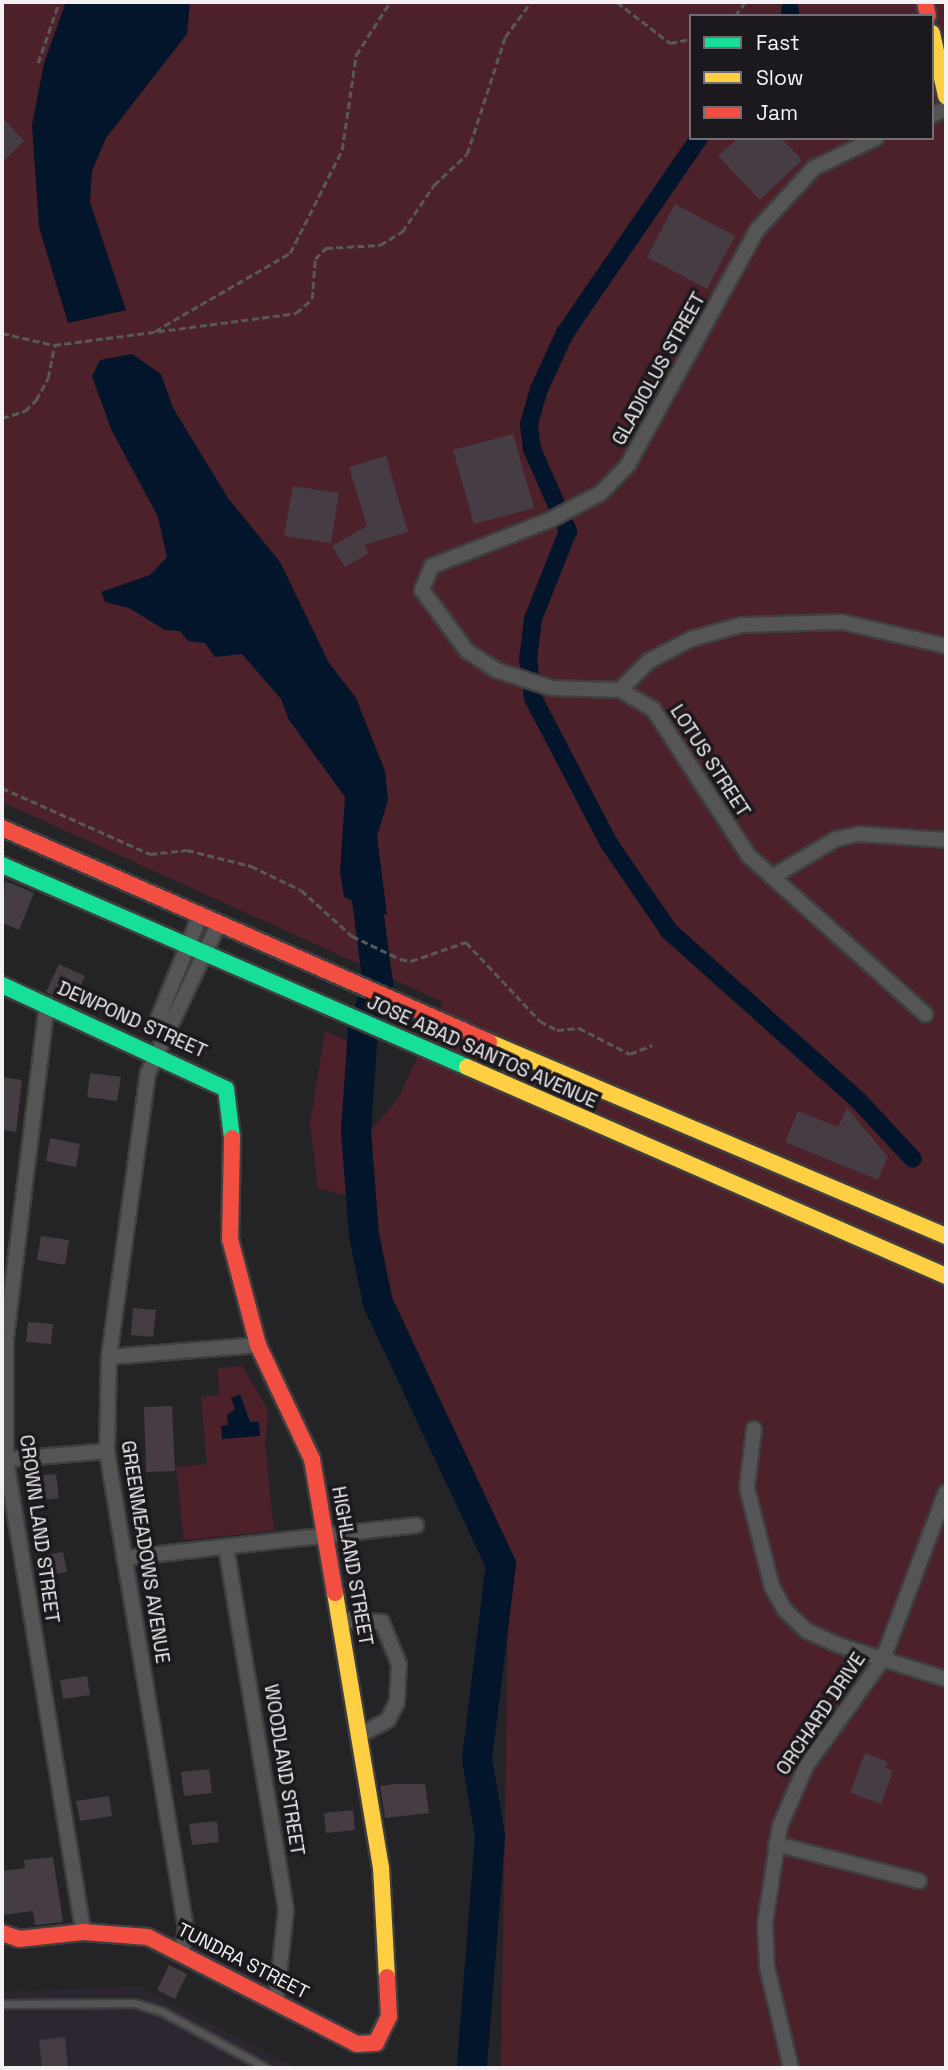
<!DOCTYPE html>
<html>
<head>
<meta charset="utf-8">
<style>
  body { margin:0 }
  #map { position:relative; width:948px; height:2070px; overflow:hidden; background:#242326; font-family:"Space Grotesk",sans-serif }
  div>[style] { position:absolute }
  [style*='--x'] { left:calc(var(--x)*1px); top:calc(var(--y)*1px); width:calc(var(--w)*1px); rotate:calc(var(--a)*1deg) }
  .built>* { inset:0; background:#2b2630 }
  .green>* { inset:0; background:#4c212a }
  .water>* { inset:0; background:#03152a }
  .canal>* { height:18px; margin:-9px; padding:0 9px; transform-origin:9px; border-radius:9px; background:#03152a }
  .river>* { height:30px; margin:-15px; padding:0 15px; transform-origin:15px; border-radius:15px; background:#03152a }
  .building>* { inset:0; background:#463c44 }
  .path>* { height:2.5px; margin-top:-1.25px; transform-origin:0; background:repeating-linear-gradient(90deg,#585859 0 7px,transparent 0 10.5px) }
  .roads { filter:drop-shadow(2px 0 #3f3e40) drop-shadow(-2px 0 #3f3e40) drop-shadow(0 2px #3f3e40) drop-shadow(0 -2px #3f3e40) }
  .lane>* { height:7px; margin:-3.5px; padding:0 3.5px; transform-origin:3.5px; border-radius:3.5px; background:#565556 }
  .street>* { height:14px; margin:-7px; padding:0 7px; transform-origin:7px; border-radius:7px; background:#565556 }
  .fast>* { height:16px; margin:-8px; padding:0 8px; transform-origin:8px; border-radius:8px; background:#16e098 }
  .slow>* { height:16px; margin:-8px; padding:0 8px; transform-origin:8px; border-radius:8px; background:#ffcf43 }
  .jam>* { height:16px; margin:-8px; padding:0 8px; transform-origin:8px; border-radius:8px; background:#f24e42 }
  span { translate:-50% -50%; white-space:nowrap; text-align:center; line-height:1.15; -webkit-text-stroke:7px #1b191d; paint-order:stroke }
  .street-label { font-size:19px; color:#f3f1f4 }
  .frame { position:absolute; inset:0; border:4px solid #f3f1f4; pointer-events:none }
  .legend { position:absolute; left:689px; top:14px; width:245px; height:126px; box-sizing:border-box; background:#1b191d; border:2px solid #716f73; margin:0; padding:9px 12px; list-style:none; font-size:21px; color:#f3f1f4 }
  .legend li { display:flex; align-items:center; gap:14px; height:35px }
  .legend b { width:35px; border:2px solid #716f73 }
</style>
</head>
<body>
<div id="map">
  <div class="built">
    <i style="clip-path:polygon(139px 1986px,296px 2068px,2px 2068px,2px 1992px)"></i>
  </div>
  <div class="green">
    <i style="clip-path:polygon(evenodd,2px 2px,946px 2px,946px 2068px,501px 2068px,509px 1561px,389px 1293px,373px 1209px,371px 1130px,398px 1099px,443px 1002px,2px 802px,2px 2px,691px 16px,932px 16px,932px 138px,691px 138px,691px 16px)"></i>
    <i style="clip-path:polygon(325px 1031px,356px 1045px,352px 1197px,318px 1188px,310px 1123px)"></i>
    <i style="clip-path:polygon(242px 1366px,268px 1410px,265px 1444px,274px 1531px,184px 1540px,176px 1467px,207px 1464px,201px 1397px,220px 1395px,217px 1368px)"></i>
  </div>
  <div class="water">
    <i style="clip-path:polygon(66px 2px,190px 2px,187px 34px,106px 138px,92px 171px,90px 202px,126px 310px,68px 323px,39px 227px,32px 125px,44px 63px)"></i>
    <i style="clip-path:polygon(132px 354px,161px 374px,173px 408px,228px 498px,280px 562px,329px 663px,356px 698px,385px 771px,388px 800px,377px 836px,387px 915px,344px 897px,340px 872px,345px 797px,289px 720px,281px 699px,242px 654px,215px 657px,205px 643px,188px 641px,180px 631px,165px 630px,129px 608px,105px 602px,101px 592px,150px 575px,167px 557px,158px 517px,111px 429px,92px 376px,100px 360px)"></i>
    <i style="clip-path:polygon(240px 1394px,250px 1422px,259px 1422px,260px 1436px,222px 1439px,221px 1426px,228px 1425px,227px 1415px,235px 1409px,231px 1398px)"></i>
  </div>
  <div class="canal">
    <i style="--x:790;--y:16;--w:6;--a:-90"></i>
    <i style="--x:699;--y:138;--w:237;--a:124.5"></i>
    <i style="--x:565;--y:333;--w:62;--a:114.9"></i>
    <i style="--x:539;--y:389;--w:37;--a:106"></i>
    <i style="--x:529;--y:425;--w:24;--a:83"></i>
    <i style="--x:532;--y:449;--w:90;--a:66.3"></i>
    <i style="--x:568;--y:531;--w:95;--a:111.7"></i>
    <i style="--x:533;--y:619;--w:39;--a:97"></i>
    <i style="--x:528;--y:658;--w:40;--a:82.9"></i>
    <i style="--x:533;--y:698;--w:166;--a:62.4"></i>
    <i style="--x:610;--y:845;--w:104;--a:55.5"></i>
    <i style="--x:669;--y:931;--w:255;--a:41.8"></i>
    <i style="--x:859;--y:1101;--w:79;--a:47"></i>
  </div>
  <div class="river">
    <i style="--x:363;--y:870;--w:115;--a:82.5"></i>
    <i style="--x:378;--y:984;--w:48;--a:108.1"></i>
    <i style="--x:363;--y:1030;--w:101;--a:94"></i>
    <i style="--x:356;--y:1131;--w:104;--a:85.6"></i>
    <i style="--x:364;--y:1235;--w:69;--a:78.4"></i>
    <i style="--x:378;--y:1303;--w:289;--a:64.8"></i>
    <i style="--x:501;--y:1564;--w:196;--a:97"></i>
    <i style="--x:477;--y:1759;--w:79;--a:80.5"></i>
    <i style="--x:490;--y:1837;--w:232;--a:94.5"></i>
  </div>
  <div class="building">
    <i style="clip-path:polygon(2px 117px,24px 141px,2px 162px)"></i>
    <i style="clip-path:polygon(738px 138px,781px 138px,802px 160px,760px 200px,718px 156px)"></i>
    <i style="clip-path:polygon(675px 204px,735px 236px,707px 289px,647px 257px)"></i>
    <i style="clip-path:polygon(513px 434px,534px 508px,474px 524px,453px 450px)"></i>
    <i style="clip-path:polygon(386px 456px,408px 532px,364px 545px,369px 553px,345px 567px,332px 546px,367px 526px,349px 467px)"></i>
    <i style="clip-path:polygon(293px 486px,339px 493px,331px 543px,284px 536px)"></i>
    <i style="clip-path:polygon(5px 881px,34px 893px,19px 930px,2px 923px)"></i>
    <i style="clip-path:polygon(59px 964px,85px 976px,73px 1004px,46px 992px)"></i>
    <i style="clip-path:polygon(90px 1073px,121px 1077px,117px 1101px,87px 1097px)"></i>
    <i style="clip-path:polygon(2px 1077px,22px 1080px,16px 1132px,2px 1130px)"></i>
    <i style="clip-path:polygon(847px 1108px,888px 1157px,878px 1180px,785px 1142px,798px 1111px,838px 1127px)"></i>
    <i style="clip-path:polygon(50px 1138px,80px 1144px,76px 1167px,46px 1161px)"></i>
    <i style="clip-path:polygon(41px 1236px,69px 1240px,65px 1265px,37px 1260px)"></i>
    <i style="clip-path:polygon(133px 1308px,156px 1310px,153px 1337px,131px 1335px)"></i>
    <i style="clip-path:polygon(28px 1322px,53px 1324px,51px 1344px,26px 1342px)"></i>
    <i style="clip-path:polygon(172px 1406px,175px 1471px,146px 1472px,144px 1407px)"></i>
    <i style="clip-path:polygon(56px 1474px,59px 1498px,28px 1502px,25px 1477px)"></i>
    <i style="clip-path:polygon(63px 1552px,67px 1572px,39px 1577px,35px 1557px)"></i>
    <i style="clip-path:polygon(87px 1676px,90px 1695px,63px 1699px,60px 1680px)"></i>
    <i style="clip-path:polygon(865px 1753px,888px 1762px,885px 1768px,893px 1771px,881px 1804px,850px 1793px)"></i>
    <i style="clip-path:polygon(209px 1769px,212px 1793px,184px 1796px,181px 1772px)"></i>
    <i style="clip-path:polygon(394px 1784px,425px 1784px,429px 1813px,385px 1818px,380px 1786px)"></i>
    <i style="clip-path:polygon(109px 1796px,112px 1816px,80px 1821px,76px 1801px)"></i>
    <i style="clip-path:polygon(353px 1810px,355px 1830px,326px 1833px,324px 1813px)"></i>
    <i style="clip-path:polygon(217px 1821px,219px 1842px,192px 1845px,189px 1824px)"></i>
    <i style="clip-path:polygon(53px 1857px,63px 1922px,35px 1925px,33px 1911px,2px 1915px,2px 1871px,25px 1868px,24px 1860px)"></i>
    <i style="clip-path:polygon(169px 1965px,187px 1974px,175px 1999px,157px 1990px)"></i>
    <i style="clip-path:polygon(65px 2037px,68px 2068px,42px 2068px,39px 2040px)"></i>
  </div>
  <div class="path">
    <i style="--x:617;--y:2;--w:67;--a:37.7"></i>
    <i style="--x:670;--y:43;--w:21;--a:-11"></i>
    <i style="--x:735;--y:16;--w:17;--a:-54"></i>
    <i style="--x:38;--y:63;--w:65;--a:-71"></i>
    <i style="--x:155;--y:331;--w:156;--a:-30"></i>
    <i style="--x:290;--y:253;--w:115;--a:-63.2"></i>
    <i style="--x:342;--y:150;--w:96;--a:-81.6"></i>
    <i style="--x:356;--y:55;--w:63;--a:-57.3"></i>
    <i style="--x:2;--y:333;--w:53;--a:13"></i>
    <i style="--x:54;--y:345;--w:244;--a:-7.5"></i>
    <i style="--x:296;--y:313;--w:21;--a:-41"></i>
    <i style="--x:312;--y:299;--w:40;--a:-85.7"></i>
    <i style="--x:315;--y:259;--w:16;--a:-45"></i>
    <i style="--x:326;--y:248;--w:54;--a:-3.2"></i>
    <i style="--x:380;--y:245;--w:26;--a:-31"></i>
    <i style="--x:402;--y:232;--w:57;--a:-55.8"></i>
    <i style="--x:434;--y:185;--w:45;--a:-43.2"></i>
    <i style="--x:467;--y:154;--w:123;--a:-72"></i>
    <i style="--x:505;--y:37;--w:44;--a:-53.4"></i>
    <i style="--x:2;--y:418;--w:24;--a:-17"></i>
    <i style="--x:25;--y:411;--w:16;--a:-45"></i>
    <i style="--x:36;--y:400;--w:25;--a:-61"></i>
    <i style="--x:48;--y:378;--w:33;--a:-79"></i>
    <i style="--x:2;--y:788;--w:162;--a:24"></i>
    <i style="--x:150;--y:854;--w:37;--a:-6"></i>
    <i style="--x:187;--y:850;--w:66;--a:14"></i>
    <i style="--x:251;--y:866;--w:55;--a:25.6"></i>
    <i style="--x:301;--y:890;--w:69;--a:42"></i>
    <i style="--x:352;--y:936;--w:53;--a:25.6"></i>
    <i style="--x:400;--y:959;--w:11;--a:10"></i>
    <i style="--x:411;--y:961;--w:58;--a:-19.1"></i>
    <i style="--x:466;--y:942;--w:108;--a:46.9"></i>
    <i style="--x:540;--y:1021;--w:19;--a:28"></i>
    <i style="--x:557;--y:1030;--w:22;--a:-5"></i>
    <i style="--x:579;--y:1028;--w:57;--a:27"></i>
    <i style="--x:630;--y:1054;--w:24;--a:-22"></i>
  </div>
  <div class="roads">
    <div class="lane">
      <i style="--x:2;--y:2004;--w:132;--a:-0.4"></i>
      <i style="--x:134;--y:2003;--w:28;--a:17"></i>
      <i style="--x:161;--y:2011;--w:119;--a:28.5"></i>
    </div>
    <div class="street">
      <i style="--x:932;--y:115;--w:15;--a:-23"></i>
      <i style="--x:876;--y:138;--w:69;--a:154.2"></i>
      <i style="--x:814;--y:168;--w:84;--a:132.6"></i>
      <i style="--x:757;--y:230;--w:268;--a:118.8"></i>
      <i style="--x:628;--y:465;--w:39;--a:134"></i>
      <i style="--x:601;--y:493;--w:58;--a:152.1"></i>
      <i style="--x:550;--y:520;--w:127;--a:158.7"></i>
      <i style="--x:432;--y:566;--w:26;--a:113"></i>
      <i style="--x:422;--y:590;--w:76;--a:53.6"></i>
      <i style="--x:467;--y:651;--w:35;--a:33"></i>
      <i style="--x:496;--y:670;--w:58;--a:18.1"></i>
      <i style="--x:551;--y:688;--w:69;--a:1.7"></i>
      <i style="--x:620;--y:690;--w:38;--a:30"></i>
      <i style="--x:653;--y:709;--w:176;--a:56.9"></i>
      <i style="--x:749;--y:856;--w:237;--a:41.9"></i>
      <i style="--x:620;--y:690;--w:41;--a:-45"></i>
      <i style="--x:649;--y:661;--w:47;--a:-27.6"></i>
      <i style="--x:691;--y:639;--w:52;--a:-15.6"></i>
      <i style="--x:741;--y:625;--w:101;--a:-1.7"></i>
      <i style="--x:842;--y:622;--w:107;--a:13"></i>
      <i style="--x:772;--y:877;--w:74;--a:-30.7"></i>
      <i style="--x:836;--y:839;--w:24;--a:-12"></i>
      <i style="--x:859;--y:834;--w:87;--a:3.9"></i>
      <i style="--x:47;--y:1004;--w:335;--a:97"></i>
      <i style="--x:6;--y:1336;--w:124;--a:90"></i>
      <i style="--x:6;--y:1460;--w:478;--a:80.7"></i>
      <i style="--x:162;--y:1036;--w:17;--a:-103"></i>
      <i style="--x:158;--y:1019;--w:109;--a:-67.9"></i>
      <i style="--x:109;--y:1357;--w:149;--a:-4.6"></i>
      <i style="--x:754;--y:1429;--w:59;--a:96.8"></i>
      <i style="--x:747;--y:1488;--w:102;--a:75.8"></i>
      <i style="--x:772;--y:1587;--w:26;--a:61"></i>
      <i style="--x:785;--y:1610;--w:30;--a:44"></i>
      <i style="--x:807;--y:1631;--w:34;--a:24"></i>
      <i style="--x:838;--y:1645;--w:113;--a:17.5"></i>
      <i style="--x:2;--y:1460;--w:105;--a:-4.9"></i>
      <i style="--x:226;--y:1547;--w:368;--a:80.6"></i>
      <i style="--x:286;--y:1910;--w:92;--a:96.3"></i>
      <i style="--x:124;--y:1558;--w:294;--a:-6.4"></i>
      <i style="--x:340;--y:1620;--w:42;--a:2.7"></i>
      <i style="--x:382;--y:1622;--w:45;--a:68"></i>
      <i style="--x:399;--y:1664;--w:38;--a:93"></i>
      <i style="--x:397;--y:1702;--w:20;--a:117"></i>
      <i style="--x:388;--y:1720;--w:32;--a:152"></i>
      <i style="--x:776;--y:1844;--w:148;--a:14.5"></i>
      <i style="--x:182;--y:1950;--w:21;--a:-79"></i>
      <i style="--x:186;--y:1929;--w:484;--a:-99.4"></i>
      <i style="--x:107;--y:1451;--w:94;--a:-88.8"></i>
      <i style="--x:109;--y:1357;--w:287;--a:-82.2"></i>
      <i style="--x:148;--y:1073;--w:161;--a:-64.7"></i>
      <i style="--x:791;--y:2068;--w:104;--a:-103.4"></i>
      <i style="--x:767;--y:1967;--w:44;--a:-92.6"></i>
      <i style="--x:765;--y:1923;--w:98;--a:-81.2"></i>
      <i style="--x:780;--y:1826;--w:65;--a:-66.6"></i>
      <i style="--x:806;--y:1766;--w:132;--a:-54.3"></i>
      <i style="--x:883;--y:1659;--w:178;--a:-69.3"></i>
    </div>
    <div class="fast">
      <i style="--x:2;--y:865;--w:507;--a:23.48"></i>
      <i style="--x:2;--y:985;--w:247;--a:24.9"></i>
      <i style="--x:226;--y:1089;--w:49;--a:83"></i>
    </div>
    <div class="slow">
      <i style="--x:932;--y:33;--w:65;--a:77.5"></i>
      <i style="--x:489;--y:1042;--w:496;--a:23"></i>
      <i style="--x:467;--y:1067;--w:523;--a:23.57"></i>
      <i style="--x:335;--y:1593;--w:278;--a:80.5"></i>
      <i style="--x:381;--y:1867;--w:110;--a:86.9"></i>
    </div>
    <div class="jam">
      <i style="--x:925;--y:2;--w:14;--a:78"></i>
      <i style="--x:2;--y:828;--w:532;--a:23.72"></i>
      <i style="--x:232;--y:1138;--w:101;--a:91.1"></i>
      <i style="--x:230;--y:1239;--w:110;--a:75.2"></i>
      <i style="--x:258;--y:1345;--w:126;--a:64.7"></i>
      <i style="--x:312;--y:1459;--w:136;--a:80.3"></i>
      <i style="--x:2;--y:1933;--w:18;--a:19"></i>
      <i style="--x:19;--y:1939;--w:64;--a:-6.2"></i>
      <i style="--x:83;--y:1932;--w:65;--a:4.4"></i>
      <i style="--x:148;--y:1937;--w:235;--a:27.1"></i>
      <i style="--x:357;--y:2044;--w:19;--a:-3"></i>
      <i style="--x:376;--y:2043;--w:30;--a:-64"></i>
      <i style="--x:389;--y:2016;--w:39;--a:-93"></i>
    </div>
  </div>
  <div class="street-label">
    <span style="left:659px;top:369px;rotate:-61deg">GLADIOLUS STREET</span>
    <span style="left:710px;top:761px;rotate:57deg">LOTUS STREET</span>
    <span style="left:132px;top:1020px;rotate:24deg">DEWPOND STREET</span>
    <span style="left:482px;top:1052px;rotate:24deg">JOSE ABAD SANTOS AVENUE</span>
    <span style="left:39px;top:1529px;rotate:82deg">CROWN LAND STREET</span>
    <span style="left:145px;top:1552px;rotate:81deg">GREENMEADOWS AVENUE</span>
    <span style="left:352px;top:1566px;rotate:80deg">HIGHLAND STREET</span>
    <span style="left:821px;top:1714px;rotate:-56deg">ORCHARD DRIVE</span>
    <span style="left:284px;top:1770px;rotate:81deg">WOODLAND STREET</span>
    <span style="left:243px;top:1961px;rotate:27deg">TUNDRA STREET</span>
  </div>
  <div class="frame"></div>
  <ul class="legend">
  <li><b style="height:9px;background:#16e098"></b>Fast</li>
  <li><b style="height:9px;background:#ffcf43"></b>Slow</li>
  <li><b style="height:9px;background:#f24e42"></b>Jam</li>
  </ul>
</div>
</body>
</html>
